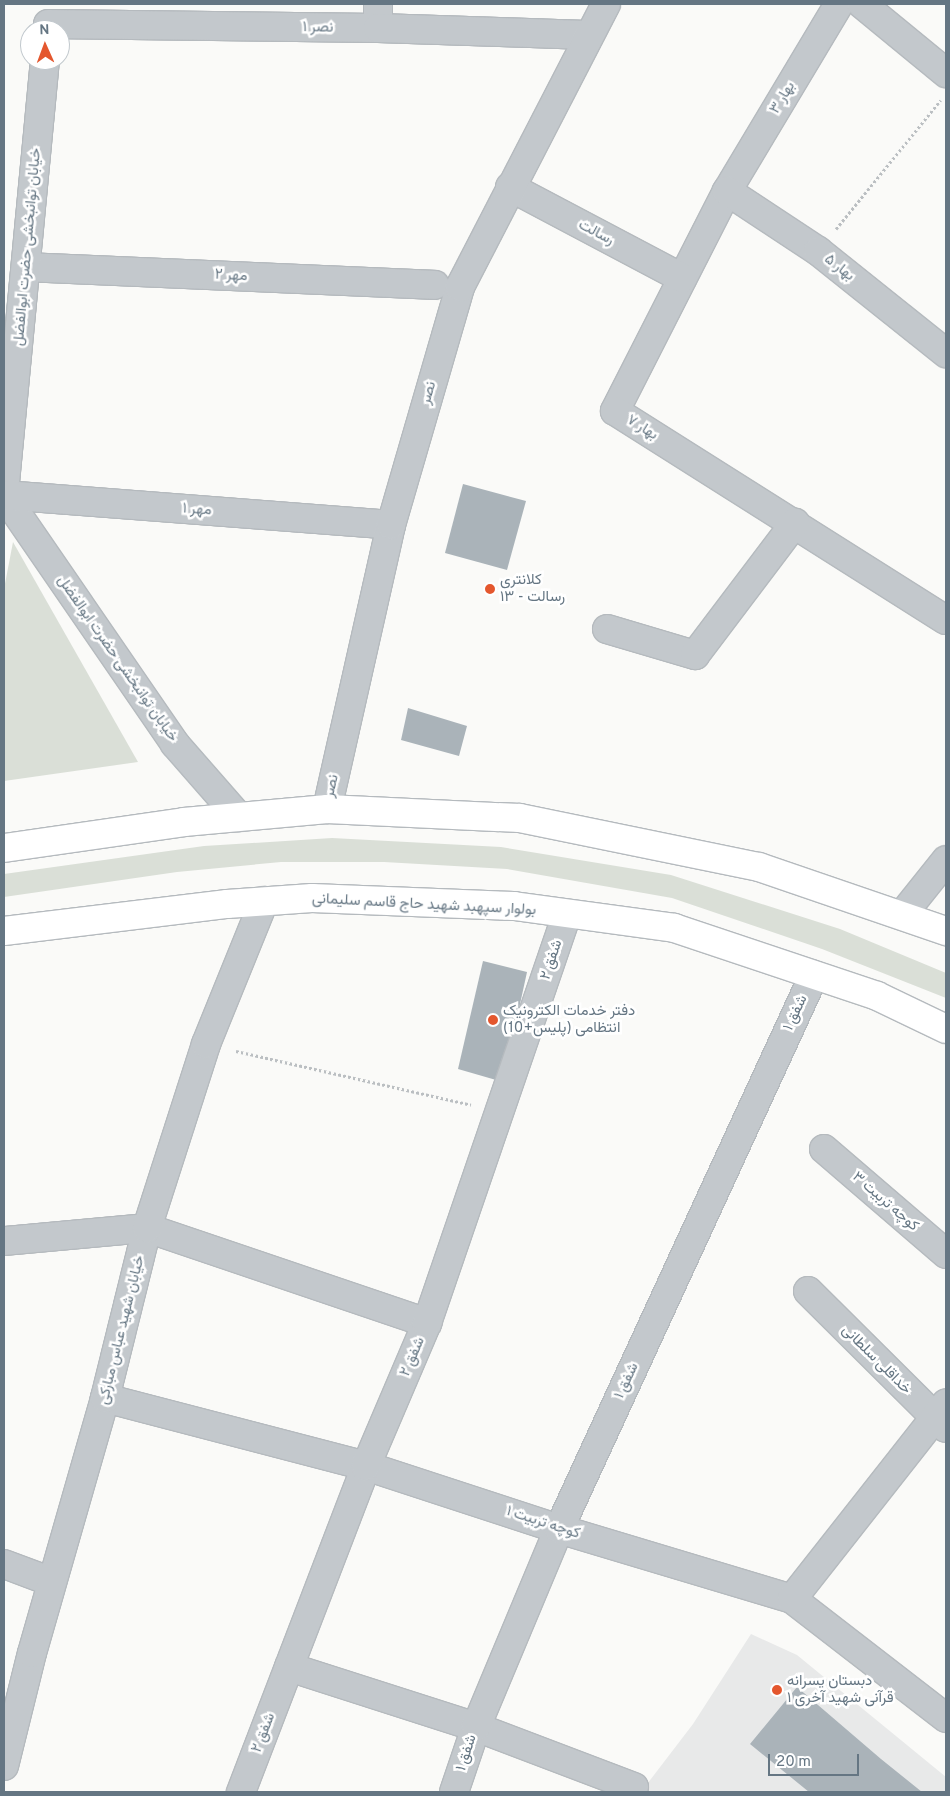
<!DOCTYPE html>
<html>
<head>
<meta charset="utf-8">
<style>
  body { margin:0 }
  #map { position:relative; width:950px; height:1796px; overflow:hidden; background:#fafaf8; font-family:Overpass,Vazirmatn,sans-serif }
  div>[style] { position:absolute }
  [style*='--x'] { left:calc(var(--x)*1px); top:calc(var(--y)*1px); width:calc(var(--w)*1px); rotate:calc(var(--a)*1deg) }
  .built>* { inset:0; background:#e8e9e9 }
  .green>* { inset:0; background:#dadfd7 }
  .building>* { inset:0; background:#aab3b9 }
  .path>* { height:3px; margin-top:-1.5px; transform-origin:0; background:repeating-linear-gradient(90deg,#bbbfc2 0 2.5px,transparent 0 5px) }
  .roads { filter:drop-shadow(1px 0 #b5babe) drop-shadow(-1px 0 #b5babe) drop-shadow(0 1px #b5babe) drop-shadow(0 -1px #b5babe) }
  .minor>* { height:28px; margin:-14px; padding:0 14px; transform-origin:14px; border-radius:14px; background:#c3c8cc }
  .major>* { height:28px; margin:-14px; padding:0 14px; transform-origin:14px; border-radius:14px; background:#fff }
  .dots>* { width:14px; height:14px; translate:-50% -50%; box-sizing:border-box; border:2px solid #fff; border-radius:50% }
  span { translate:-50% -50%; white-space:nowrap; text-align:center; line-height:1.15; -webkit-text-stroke:5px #fff; paint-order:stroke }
  .street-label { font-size:15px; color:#657683 }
  .poi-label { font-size:15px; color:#657683 }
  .left { translate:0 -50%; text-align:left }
  .frame { position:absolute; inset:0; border:5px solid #657683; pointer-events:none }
  .north { position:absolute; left:20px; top:20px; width:50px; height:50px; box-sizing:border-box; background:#fff; border:1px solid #c1c8cd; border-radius:50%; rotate:358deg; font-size:14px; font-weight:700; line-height:20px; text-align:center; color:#657683 }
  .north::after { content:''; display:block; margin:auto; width:18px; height:22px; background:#e4572e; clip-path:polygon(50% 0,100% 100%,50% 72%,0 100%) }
  .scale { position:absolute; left:768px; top:1754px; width:91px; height:22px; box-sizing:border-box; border:2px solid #657683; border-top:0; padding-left:6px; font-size:15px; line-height:18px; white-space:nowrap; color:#657683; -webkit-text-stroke:4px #fff; paint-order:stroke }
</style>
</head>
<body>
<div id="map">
  <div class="built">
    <i style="clip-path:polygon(751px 1634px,797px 1655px,946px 1777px,946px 1792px,641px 1792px,693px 1724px)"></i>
  </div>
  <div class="green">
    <i style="clip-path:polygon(13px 542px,138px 762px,4px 781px,4px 589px)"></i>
    <i style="clip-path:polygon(332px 838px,501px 847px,671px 875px,840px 929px,946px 973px,946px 998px,822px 949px,672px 898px,507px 869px,384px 862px,281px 862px,177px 872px,4px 897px,4px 874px,204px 846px)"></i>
  </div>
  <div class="building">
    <i style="clip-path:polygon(463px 484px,526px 501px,507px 570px,445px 553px)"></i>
    <i style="clip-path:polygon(408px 708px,467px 726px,459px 756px,401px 740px)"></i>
    <i style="clip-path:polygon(483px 961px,527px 972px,503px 1082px,458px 1069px)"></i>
    <i style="clip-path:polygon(797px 1687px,881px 1759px,922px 1792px,809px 1792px,750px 1744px)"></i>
  </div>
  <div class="path">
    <i style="--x:836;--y:229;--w:166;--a:-50.9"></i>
    <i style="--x:236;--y:1051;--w:241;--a:12.9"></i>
  </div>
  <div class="roads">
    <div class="minor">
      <i style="--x:378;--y:4;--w:24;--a:90"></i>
      <i style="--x:839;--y:4;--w:218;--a:120.9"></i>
      <i style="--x:727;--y:191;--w:247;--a:117"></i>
      <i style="--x:615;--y:411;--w:391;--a:32.3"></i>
      <i style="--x:862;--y:4;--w:109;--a:39.4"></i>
      <i style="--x:48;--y:24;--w:330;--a:0.7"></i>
      <i style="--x:378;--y:28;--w:210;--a:1.9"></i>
      <i style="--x:510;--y:187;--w:195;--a:27.9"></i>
      <i style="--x:727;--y:191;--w:109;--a:33.4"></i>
      <i style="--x:818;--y:251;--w:164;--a:38.6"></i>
      <i style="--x:27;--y:267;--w:408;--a:2.5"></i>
      <i style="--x:4;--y:493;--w:435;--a:-84.6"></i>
      <i style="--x:4;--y:495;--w:302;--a:55.5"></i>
      <i style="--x:175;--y:744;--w:97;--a:48.8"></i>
      <i style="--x:4;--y:495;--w:388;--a:4.4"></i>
      <i style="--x:607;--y:629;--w:92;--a:16.5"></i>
      <i style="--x:695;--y:655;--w:166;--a:-52.9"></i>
      <i style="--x:327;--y:809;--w:291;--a:-77.3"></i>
      <i style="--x:391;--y:525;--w:248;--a:-73.8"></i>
      <i style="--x:460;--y:287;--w:318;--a:-62.7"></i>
      <i style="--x:902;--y:915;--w:70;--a:-51.3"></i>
      <i style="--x:824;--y:1149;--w:161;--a:40.7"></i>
      <i style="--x:4;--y:1241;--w:144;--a:-5.2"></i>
      <i style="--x:147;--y:1228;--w:296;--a:18.7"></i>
      <i style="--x:808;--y:1291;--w:194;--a:44.8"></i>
      <i style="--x:105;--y:1398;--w:270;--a:14.6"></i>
      <i style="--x:366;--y:1466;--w:203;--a:18.1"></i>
      <i style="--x:559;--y:1529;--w:243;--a:16.7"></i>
      <i style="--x:792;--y:1599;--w:195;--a:37.7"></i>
      <i style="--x:4;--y:1564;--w:51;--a:20.6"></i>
      <i style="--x:792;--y:1599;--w:249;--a:-51.8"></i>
      <i style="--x:289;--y:1667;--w:196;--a:17.8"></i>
      <i style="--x:476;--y:1727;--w:169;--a:20.8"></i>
      <i style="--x:4;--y:1766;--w:116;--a:-76.1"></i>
      <i style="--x:32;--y:1653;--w:265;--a:-74"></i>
      <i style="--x:105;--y:1398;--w:175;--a:-76.1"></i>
      <i style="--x:147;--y:1228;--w:193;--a:-72.2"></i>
      <i style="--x:206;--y:1044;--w:154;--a:-67.9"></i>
      <i style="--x:241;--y:1792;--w:349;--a:-69"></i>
      <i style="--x:366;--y:1466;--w:155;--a:-66.9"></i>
      <i style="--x:427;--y:1323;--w:432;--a:-71.1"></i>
      <i style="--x:454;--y:1792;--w:69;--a:-71.3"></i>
      <i style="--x:476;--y:1727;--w:215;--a:-67.3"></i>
      <i style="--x:559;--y:1529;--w:610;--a:-65.28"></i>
    </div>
    <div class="major">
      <i style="--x:4;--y:848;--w:182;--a:-8.2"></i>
      <i style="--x:184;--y:822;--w:144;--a:-5.2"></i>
      <i style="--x:327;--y:809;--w:193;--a:2.7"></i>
      <i style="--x:520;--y:818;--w:244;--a:11.6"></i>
      <i style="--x:759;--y:867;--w:198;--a:18.9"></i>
      <i style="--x:4;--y:931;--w:225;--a:-6.9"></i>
      <i style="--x:227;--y:904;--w:85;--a:-4"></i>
      <i style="--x:312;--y:898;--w:202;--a:2.3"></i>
      <i style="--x:514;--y:906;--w:162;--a:7.8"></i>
      <i style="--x:674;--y:928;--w:214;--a:18.5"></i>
      <i style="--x:877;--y:996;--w:76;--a:25.6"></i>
    </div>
  </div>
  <div class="dots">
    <i style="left:490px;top:589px;background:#e4572e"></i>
    <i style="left:493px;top:1020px;background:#e4572e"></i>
    <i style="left:777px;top:1690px;background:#e4572e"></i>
  </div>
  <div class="street-label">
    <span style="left:318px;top:28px;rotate:1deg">نصر ۱</span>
    <span style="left:783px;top:98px;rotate:-59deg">بهار ۳</span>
    <span style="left:596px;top:233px;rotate:28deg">رسالت</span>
    <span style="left:28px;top:247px;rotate:-85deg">خیابان توانبخشی حضرت ابوالفضل</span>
    <span style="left:839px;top:268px;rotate:38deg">بهار ۵</span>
    <span style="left:231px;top:276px;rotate:3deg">مهر ۲</span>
    <span style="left:429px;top:393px;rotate:-74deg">نصر</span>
    <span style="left:642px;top:428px;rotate:32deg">بهار ۷</span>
    <span style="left:197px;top:510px;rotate:4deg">مهر ۱</span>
    <span style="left:117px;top:659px;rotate:55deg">خیابان توانبخشی حضرت ابوالفضل</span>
    <span style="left:332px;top:786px;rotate:-77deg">نصر</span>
    <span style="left:424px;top:905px;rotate:3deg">بولوار سپهبد شهید حاج قاسم سلیمانی</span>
    <span style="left:552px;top:960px;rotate:-72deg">شفق ۲</span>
    <span style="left:796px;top:1013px;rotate:-65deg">شفق ۱</span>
    <span style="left:885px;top:1202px;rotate:41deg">کوچه تربیت ۳</span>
    <span style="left:122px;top:1330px;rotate:-76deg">خیابان شهید عباس مبارکی</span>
    <span style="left:413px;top:1357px;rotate:-67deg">شفق ۲</span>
    <span style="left:876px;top:1360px;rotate:45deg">خداقلی سلطانی</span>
    <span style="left:627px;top:1381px;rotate:-65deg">شفق ۱</span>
    <span style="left:543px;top:1523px;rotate:18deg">کوچه تربیت ۱</span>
    <span style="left:264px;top:1733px;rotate:-69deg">شفق ۲</span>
    <span style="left:467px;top:1753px;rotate:-72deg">شفق ۱</span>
  </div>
  <div class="poi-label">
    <span class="left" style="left:500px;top:589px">کلانتری<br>۱۳ - رسالت</span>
    <span class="left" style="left:503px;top:1020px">دفتر خدمات الکترونیک<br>انتظامی (پلیس+10)</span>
    <span class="left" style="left:787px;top:1690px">دبستان پسرانه<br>قرآنی شهید آخری ۱</span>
  </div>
  <div class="frame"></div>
  <div class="north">N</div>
  <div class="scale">20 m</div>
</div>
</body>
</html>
